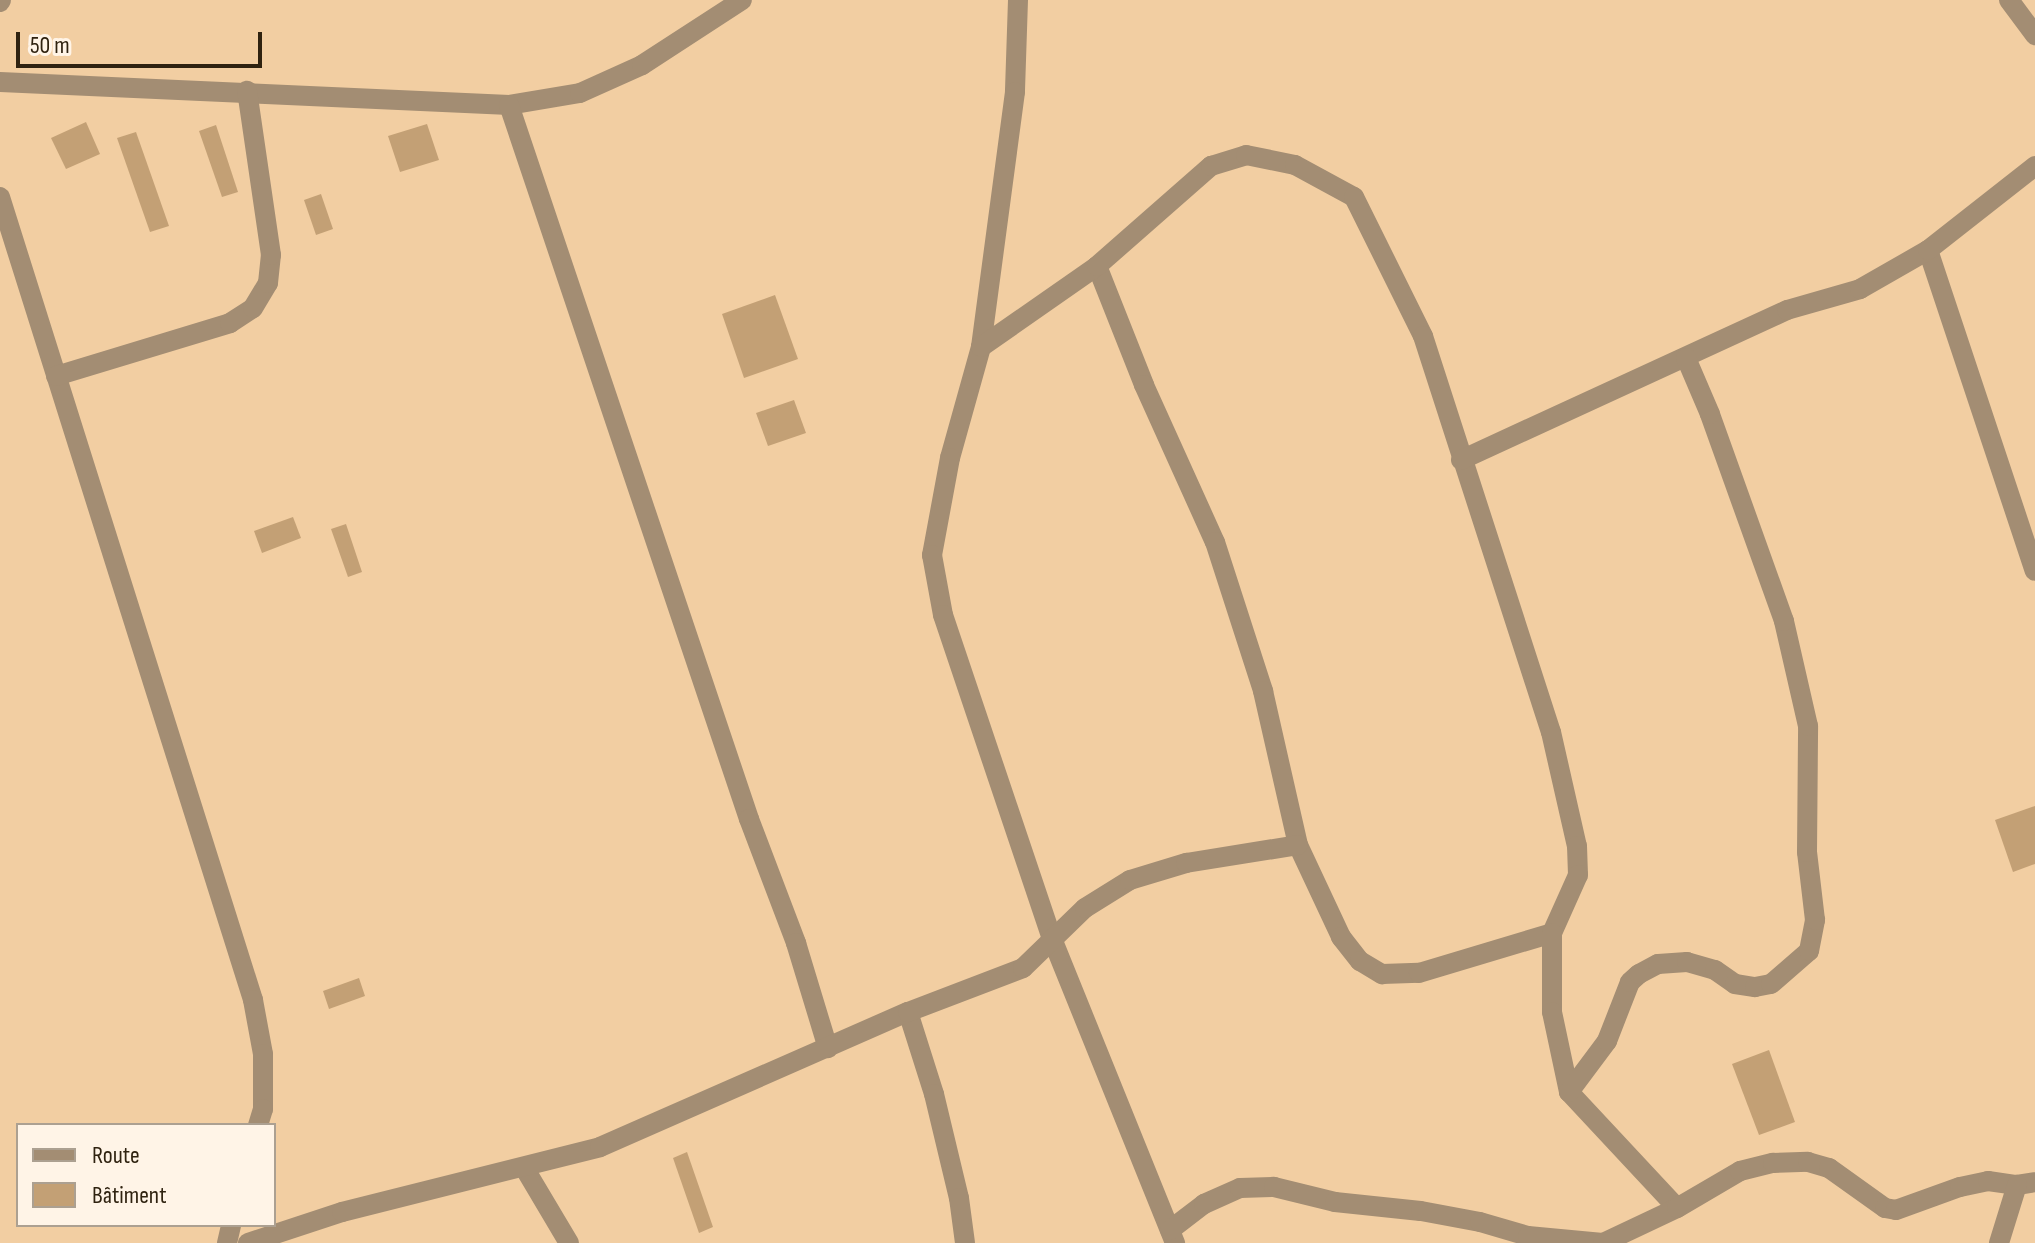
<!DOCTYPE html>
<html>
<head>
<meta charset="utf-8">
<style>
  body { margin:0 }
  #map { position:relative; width:2035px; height:1243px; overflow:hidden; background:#f2cea2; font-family:"Sofia Sans Condensed",sans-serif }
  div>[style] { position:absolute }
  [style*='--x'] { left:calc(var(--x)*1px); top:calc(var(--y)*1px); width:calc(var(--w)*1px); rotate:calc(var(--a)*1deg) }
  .building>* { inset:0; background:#c3a075 }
  .street>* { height:20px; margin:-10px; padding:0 10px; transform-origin:10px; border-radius:10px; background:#a38d73 }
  span { translate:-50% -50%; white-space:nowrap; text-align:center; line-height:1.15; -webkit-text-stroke:7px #fff4e7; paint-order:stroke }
  .legend { position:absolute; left:16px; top:1123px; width:260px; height:104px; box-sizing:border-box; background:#fff4e7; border:2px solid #aca091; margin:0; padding:10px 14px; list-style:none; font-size:24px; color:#2f2210 }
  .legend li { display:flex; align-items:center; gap:16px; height:40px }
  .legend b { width:40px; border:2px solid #aca091 }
  .scale { position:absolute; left:16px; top:32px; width:246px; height:36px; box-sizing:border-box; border:4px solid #2f2210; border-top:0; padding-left:10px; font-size:24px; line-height:28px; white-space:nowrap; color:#2f2210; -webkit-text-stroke:6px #fff4e7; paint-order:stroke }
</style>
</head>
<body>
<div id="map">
  <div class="building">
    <i style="clip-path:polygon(86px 122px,100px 154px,66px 169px,51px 138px)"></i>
    <i style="clip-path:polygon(427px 124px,439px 160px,400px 172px,388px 136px)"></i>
    <i style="clip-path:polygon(216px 125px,238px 192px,222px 197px,199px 131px)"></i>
    <i style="clip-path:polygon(136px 132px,169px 226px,150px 232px,117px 138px)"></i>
    <i style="clip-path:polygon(321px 194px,333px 229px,316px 235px,304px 200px)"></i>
    <i style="clip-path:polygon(775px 295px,798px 359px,744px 378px,722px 314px)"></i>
    <i style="clip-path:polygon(794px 400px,806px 433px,768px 446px,756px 413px)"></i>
    <i style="clip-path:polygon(293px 517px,301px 538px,262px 553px,254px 531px)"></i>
    <i style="clip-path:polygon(346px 524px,362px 572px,348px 577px,331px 529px)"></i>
    <i style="clip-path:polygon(2035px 806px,2035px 864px,2013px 872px,1995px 820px)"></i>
    <i style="clip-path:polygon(359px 978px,365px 996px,329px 1009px,323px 991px)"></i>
    <i style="clip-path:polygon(1769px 1050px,1795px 1122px,1759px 1135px,1732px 1064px)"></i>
    <i style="clip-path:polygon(687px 1152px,713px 1227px,699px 1233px,673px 1158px)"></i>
  </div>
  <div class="street">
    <i style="--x:1018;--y:0;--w:92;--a:91.9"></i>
    <i style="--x:1015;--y:92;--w:257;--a:97.6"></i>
    <i style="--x:981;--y:347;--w:115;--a:105.6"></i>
    <i style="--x:950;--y:458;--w:99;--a:100.5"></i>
    <i style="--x:932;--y:555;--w:61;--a:79.6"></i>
    <i style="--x:943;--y:615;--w:344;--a:71.4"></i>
    <i style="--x:1053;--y:941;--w:326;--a:68"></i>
    <i style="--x:2009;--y:0;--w:44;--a:53.4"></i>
    <i style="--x:0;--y:2;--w:2;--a:-63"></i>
    <i style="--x:0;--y:82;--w:510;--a:2.59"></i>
    <i style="--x:509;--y:105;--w:72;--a:-9.6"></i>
    <i style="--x:580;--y:93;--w:68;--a:-24.3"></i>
    <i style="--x:642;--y:65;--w:119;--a:-33"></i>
    <i style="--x:509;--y:105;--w:753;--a:71.42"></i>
    <i style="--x:749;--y:819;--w:133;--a:69.2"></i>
    <i style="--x:796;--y:943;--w:110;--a:73.1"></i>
    <i style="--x:0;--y:197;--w:842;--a:72.51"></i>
    <i style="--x:253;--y:1000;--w:55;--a:79.5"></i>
    <i style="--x:263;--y:1054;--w:55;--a:90"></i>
    <i style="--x:263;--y:1109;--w:17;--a:107"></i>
    <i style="--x:1928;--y:250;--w:338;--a:71.6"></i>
    <i style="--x:1097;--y:266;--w:128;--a:68.4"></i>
    <i style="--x:1144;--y:385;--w:172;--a:65.7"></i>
    <i style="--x:1215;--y:542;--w:157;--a:72.1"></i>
    <i style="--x:1263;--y:691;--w:158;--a:77.2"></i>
    <i style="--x:1298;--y:845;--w:102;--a:64.9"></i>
    <i style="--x:1341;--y:937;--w:31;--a:52"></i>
    <i style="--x:1360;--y:961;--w:26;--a:31"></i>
    <i style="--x:1382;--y:974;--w:37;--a:-2"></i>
    <i style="--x:1419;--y:973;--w:139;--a:-16.7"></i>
    <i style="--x:981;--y:347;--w:141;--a:-34.9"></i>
    <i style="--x:1097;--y:266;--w:152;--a:-41.3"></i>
    <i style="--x:1211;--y:166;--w:37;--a:-17"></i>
    <i style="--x:1246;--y:155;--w:50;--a:11.5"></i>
    <i style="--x:1295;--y:165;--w:67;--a:28.5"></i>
    <i style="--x:1354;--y:197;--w:155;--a:63.6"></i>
    <i style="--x:1423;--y:336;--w:416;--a:72.1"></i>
    <i style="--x:1551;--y:732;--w:117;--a:77.2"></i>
    <i style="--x:1577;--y:846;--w:29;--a:88"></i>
    <i style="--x:1578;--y:875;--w:64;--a:114.1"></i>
    <i style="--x:1552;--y:933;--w:79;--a:90"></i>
    <i style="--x:1552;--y:1012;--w:82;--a:78"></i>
    <i style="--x:1569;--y:1092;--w:158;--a:47"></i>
    <i style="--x:56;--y:376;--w:182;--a:-16.9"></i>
    <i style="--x:230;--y:323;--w:27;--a:-33"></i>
    <i style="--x:253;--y:308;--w:29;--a:-59"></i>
    <i style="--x:268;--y:283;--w:28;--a:-84"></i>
    <i style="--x:271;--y:255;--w:166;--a:-98.3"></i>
    <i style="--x:1461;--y:460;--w:359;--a:-24.7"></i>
    <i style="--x:1787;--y:310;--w:76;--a:-16"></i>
    <i style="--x:1860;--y:289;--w:78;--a:-29.8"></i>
    <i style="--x:1928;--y:250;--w:136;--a:-38.1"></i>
    <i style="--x:908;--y:1012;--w:86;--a:72.4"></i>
    <i style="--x:934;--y:1094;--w:107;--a:76.5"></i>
    <i style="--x:959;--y:1198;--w:45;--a:82.4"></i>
    <i style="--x:1569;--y:1092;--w:64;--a:-53.3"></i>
    <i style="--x:1607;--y:1041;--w:63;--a:-68.7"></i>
    <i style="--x:1630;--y:982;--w:12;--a:-42"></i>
    <i style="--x:1639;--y:974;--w:21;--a:-28"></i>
    <i style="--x:1658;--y:964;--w:29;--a:-4"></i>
    <i style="--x:1687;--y:962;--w:29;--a:16"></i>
    <i style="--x:1715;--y:970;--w:24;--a:35"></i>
    <i style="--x:1735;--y:984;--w:20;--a:9"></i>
    <i style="--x:1755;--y:987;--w:16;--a:-11"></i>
    <i style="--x:1771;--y:984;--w:50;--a:-41"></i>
    <i style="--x:1809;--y:951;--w:32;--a:-79"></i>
    <i style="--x:1815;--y:920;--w:68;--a:-96.7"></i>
    <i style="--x:1807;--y:852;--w:126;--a:-89.5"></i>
    <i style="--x:1808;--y:726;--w:108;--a:-102.9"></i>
    <i style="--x:1784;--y:621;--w:220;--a:-109.7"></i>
    <i style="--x:1710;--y:414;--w:61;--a:-113.2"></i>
    <i style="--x:525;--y:1169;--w:86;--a:59.3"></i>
    <i style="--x:1170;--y:1230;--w:43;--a:-37.4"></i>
    <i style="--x:1204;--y:1204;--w:39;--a:-24"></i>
    <i style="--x:1240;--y:1188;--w:34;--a:-2"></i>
    <i style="--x:1274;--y:1187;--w:63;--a:13.8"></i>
    <i style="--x:1335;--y:1202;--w:86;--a:6"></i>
    <i style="--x:1421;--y:1211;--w:60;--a:10.6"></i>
    <i style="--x:1480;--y:1222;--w:50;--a:16.3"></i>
    <i style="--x:1528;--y:1236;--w:75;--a:5.3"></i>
    <i style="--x:227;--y:1243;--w:18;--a:-77"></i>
    <i style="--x:248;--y:1243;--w:99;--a:-18.3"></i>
    <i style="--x:342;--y:1212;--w:266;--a:-14.1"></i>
    <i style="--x:600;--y:1147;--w:336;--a:-23.7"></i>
    <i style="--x:908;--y:1012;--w:123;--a:-20.9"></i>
    <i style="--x:1023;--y:968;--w:86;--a:-44.1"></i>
    <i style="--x:1085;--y:908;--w:53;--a:-31.9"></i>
    <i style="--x:1130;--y:880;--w:59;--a:-16.9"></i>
    <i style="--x:1186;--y:863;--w:113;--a:-9.1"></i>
    <i style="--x:1603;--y:1243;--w:82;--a:-25.3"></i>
    <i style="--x:1677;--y:1208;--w:73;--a:-30.4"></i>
    <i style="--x:1740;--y:1171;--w:34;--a:-14"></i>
    <i style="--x:1773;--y:1163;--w:35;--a:-2"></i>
    <i style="--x:1808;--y:1162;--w:22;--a:16"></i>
    <i style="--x:1829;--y:1168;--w:69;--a:35.5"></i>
    <i style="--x:1885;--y:1208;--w:11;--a:10"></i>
    <i style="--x:1896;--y:1210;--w:68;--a:-19.8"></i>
    <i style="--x:1960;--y:1187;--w:29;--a:-12"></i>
    <i style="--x:1988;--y:1181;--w:29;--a:8"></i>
    <i style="--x:2017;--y:1185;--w:18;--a:-9"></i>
    <i style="--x:1999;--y:1243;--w:61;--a:-72.8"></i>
  </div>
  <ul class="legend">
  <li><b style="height:10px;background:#a38d73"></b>Route</li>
  <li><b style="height:22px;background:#c3a075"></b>Bâtiment</li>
  </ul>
  <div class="scale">50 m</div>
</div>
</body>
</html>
